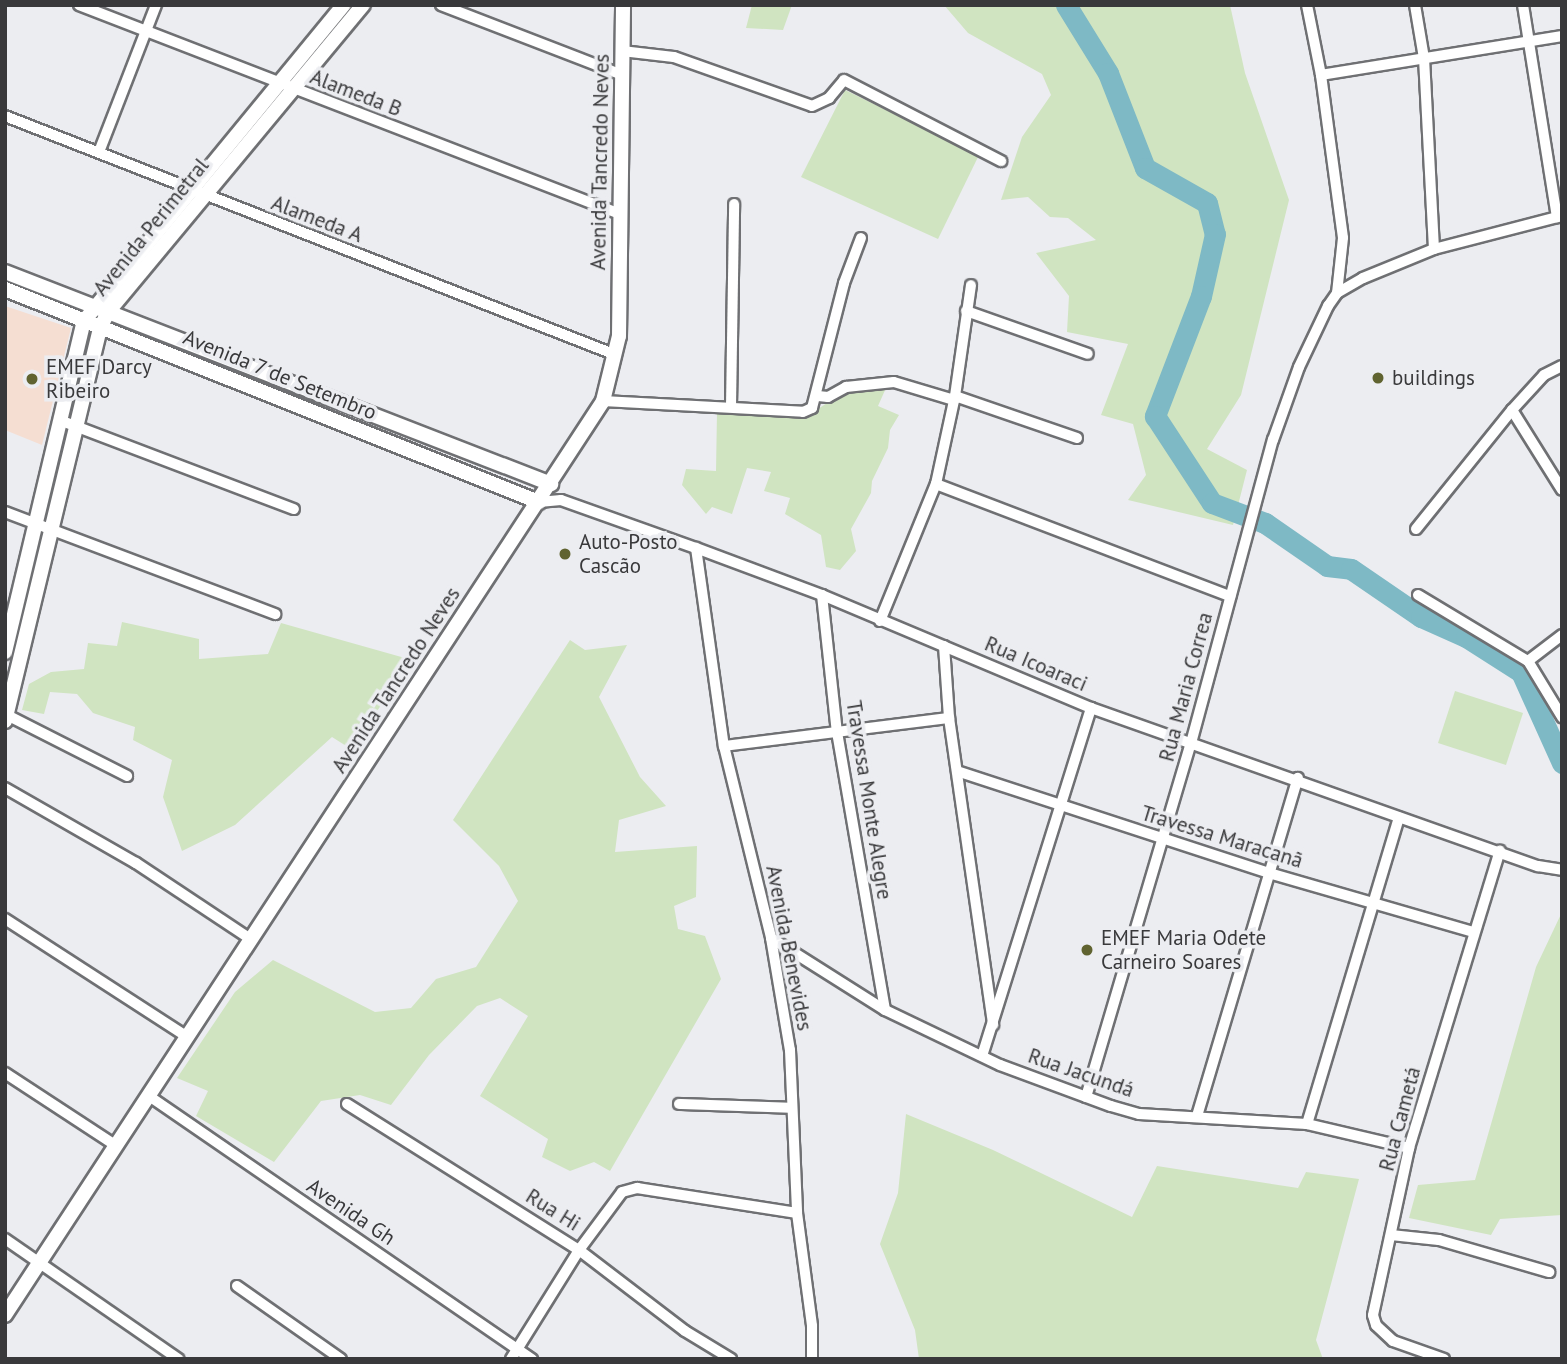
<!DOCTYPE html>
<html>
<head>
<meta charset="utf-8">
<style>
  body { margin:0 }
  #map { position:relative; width:1567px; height:1364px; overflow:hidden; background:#ecedf1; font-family:"PT Sans",sans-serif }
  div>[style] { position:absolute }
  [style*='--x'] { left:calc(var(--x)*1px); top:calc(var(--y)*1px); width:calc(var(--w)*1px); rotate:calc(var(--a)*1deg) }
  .education>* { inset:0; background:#f5ded2 }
  .green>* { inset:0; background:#d0e4c1 }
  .river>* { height:21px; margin:-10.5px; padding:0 10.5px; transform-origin:10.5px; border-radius:10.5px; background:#7eb9c5 }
  .roads { filter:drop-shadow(2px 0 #6f7073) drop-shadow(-2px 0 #6f7073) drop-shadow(0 2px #6f7073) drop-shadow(0 -2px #6f7073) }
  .minor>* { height:10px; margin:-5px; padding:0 5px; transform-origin:5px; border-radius:5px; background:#fff }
  .tertiary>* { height:14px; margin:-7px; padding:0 7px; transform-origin:7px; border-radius:7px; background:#fff }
  .dots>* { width:19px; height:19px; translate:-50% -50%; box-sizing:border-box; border:4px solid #ecedf1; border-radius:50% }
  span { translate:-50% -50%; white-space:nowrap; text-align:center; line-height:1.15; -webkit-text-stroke:7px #ecedf1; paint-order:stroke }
  .street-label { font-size:21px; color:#39393b }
  .poi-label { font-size:21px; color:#39393b }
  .left { translate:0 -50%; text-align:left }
  .frame { position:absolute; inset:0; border:7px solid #39393b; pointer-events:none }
</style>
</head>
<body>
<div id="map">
  <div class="education">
    <i style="clip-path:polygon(5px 306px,71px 328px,42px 445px,5px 430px)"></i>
  </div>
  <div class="green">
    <i style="clip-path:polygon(752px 5px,792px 5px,783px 30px,746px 28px)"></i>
    <i style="clip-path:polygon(944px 5px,1230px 5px,1245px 73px,1289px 200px,1241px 395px,1207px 449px,1247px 470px,1233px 525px,1128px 500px,1146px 475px,1133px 424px,1101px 415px,1128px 344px,1067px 332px,1069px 296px,1036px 253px,1096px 240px,1068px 218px,1050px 217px,1028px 197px,1001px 200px,1022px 137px,1051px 95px,1042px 74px,968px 33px)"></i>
    <i style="clip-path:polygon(845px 90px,979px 155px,938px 239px,801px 177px)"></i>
    <i style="clip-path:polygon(886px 388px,878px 406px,899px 415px,890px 430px,888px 448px,872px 481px,871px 493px,851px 529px,856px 551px,840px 570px,826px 567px,821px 535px,785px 514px,790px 498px,764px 491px,771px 472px,747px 468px,732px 514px,712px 507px,706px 514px,682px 485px,686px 469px,716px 471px,717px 412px,809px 415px,842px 393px)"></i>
    <i style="clip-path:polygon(122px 622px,199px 639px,199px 659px,268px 654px,281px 623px,412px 660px,351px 749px,332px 737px,235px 825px,182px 851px,163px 797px,172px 760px,133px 740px,135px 727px,93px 713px,77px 694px,50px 692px,44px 714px,22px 710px,29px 684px,51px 672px,84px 669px,88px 643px,117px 646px)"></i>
    <i style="clip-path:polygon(570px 640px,585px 650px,627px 645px,599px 697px,640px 777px,666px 806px,619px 820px,615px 852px,697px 846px,696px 897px,674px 906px,678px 929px,705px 936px,721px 979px,610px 1171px,594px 1162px,570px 1171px,542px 1157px,548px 1139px,480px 1096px,528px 1016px,500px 998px,477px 1006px,429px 1055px,391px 1105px,360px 1095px,321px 1101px,274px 1162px,196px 1116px,208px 1091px,177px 1078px,235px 992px,273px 960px,375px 1012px,411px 1008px,436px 979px,476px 967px,518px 901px,499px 866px,453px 820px)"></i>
    <i style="clip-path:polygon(1455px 691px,1523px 713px,1506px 765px,1438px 743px)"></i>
    <i style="clip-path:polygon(1562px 912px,1562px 1215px,1500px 1219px,1491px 1235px,1409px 1218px,1418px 1185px,1475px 1180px,1536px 967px)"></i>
    <i style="clip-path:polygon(906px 1114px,993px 1150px,1132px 1217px,1157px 1166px,1298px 1188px,1306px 1172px,1359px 1179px,1316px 1340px,1323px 1359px,919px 1359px,915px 1330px,880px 1244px,898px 1193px)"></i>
  </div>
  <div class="river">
    <i style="--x:1066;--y:5;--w:80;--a:58.3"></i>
    <i style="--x:1108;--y:73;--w:102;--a:68.7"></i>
    <i style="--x:1145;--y:168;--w:71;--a:29.4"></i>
    <i style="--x:1207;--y:203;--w:32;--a:76"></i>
    <i style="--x:1215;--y:234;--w:64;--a:102.7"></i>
    <i style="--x:1201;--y:296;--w:129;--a:111"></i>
    <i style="--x:1155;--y:416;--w:104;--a:56.8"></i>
    <i style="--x:1212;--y:503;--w:57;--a:20.7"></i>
    <i style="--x:1265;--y:523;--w:75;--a:34.7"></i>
    <i style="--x:1327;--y:566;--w:24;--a:7"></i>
    <i style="--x:1351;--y:569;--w:85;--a:34.4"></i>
    <i style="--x:1421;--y:617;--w:49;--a:24"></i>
    <i style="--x:1466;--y:637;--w:65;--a:32.5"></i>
    <i style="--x:1521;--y:672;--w:100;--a:65.7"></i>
  </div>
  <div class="roads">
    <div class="minor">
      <i style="--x:79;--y:5;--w:580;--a:21.12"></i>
      <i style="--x:441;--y:5;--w:194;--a:21.1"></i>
      <i style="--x:1307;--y:5;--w:71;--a:78.7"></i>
      <i style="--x:1321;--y:75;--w:164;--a:82.3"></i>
      <i style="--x:1343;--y:238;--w:55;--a:96.2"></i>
      <i style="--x:1415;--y:5;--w:54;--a:80.4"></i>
      <i style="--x:1424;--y:58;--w:191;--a:87"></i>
      <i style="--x:1523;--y:5;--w:215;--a:80.9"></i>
      <i style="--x:622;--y:51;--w:52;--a:6.6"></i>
      <i style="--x:674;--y:57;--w:146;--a:19.5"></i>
      <i style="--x:812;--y:106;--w:19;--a:-25"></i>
      <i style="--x:829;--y:98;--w:23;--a:-50"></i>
      <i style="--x:844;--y:80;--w:177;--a:27.3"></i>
      <i style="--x:1321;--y:75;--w:244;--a:-9.2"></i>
      <i style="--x:5;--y:116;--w:656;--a:21.36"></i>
      <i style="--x:99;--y:152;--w:158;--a:-68.8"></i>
      <i style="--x:966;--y:311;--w:129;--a:19.4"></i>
      <i style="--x:818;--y:396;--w:10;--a:6"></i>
      <i style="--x:828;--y:397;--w:21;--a:-29"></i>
      <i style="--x:846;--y:387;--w:48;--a:-5.9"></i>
      <i style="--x:894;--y:382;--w:63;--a:16.7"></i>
      <i style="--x:955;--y:396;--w:129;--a:19"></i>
      <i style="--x:603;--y:401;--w:200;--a:3.1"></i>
      <i style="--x:803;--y:412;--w:10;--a:-24"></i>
      <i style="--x:812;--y:408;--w:129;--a:-75.6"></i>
      <i style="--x:844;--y:283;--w:48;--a:-69.3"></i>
      <i style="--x:731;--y:406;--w:202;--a:-89.1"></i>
      <i style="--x:1512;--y:410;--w:94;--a:58"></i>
      <i style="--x:62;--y:421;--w:248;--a:20.8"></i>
      <i style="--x:936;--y:484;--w:315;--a:20.9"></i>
      <i style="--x:539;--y:502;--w:22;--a:-5"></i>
      <i style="--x:561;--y:500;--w:143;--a:19.6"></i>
      <i style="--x:696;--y:548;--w:134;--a:20.5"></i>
      <i style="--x:822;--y:595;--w:292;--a:22.8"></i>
      <i style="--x:1091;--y:708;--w:474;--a:19.5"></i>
      <i style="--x:1538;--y:866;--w:24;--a:9"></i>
      <i style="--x:5;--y:512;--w:289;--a:20.7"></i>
      <i style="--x:1416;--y:529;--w:153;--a:-51.1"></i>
      <i style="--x:1512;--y:410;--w:47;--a:-47.6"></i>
      <i style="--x:1544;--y:375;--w:20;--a:-27"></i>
      <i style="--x:696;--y:548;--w:200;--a:82"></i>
      <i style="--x:724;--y:746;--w:198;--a:76.2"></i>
      <i style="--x:771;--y:938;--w:114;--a:80.4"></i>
      <i style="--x:790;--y:1050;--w:163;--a:87.5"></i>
      <i style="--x:797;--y:1213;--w:114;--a:82.4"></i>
      <i style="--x:812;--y:1326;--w:33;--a:90"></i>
      <i style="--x:822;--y:595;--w:138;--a:83.8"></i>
      <i style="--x:837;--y:732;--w:282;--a:80.2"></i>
      <i style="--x:1418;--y:595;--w:128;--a:31"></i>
      <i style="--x:1528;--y:661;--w:66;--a:58.7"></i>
      <i style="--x:880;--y:621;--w:148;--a:-67.8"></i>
      <i style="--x:936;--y:484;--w:90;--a:-77.8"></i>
      <i style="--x:955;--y:396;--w:112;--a:-81.8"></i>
      <i style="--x:944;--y:646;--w:72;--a:86"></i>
      <i style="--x:949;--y:718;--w:310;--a:81.8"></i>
      <i style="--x:1528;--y:661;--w:43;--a:-37.4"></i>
      <i style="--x:5;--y:714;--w:137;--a:26.9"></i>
      <i style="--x:724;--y:746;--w:227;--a:-7.1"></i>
      <i style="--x:960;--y:772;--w:325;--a:18.1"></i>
      <i style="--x:1269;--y:873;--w:213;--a:16.1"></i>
      <i style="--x:5;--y:788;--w:151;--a:29.8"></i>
      <i style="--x:136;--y:863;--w:139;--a:33.6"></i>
      <i style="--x:5;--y:919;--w:216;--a:32.9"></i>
      <i style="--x:771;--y:938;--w:135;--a:32.3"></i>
      <i style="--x:885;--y:1010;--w:127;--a:25.6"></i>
      <i style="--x:1000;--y:1065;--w:118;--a:20.3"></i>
      <i style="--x:1111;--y:1106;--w:29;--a:16"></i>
      <i style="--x:1139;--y:1114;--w:168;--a:3.4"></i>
      <i style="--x:1307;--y:1124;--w:105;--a:13.2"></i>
      <i style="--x:982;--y:1056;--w:365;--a:-72.6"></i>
      <i style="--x:5;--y:1073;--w:131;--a:33.2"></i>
      <i style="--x:149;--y:1096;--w:465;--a:34.5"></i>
      <i style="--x:1086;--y:1097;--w:369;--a:-73.5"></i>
      <i style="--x:1191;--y:743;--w:314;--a:-74.9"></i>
      <i style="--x:1273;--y:440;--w:77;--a:-70.4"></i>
      <i style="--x:1299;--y:367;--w:68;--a:-64.6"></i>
      <i style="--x:1328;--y:306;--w:16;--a:-55"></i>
      <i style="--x:1337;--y:293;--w:30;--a:-30"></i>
      <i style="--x:1363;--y:278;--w:77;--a:-22.2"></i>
      <i style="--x:1434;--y:249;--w:132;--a:-14.5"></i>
      <i style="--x:347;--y:1104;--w:274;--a:32.2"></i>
      <i style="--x:579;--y:1250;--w:133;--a:37.4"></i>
      <i style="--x:685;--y:1331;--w:54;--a:31.3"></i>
      <i style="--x:679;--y:1104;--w:113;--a:2"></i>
      <i style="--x:1197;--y:1116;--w:353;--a:-73.4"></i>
      <i style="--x:1307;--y:1124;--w:320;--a:-73.3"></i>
      <i style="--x:1391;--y:1235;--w:48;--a:5.9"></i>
      <i style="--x:1439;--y:1240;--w:115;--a:16.2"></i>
      <i style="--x:5;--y:1239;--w:211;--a:34.7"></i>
      <i style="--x:237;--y:1286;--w:127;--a:35.1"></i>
      <i style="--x:511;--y:1359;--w:128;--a:-58"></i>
      <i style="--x:579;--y:1250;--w:72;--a:-53.4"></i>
      <i style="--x:622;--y:1192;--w:16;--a:-15"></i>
      <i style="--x:637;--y:1188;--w:162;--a:8.9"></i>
      <i style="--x:1444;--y:1359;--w:54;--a:-160.6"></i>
      <i style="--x:1393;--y:1341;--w:23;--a:-137"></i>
      <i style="--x:1376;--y:1325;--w:10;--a:-107"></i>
      <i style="--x:1373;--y:1315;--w:171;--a:-77.8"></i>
      <i style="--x:1409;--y:1148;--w:311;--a:-73"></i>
    </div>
    <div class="tertiary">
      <i style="--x:5;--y:272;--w:586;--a:21.22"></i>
      <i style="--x:5;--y:289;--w:575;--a:21.75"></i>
      <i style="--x:5;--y:652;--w:340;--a:-76.6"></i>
      <i style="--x:84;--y:321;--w:409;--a:-50.6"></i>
      <i style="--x:5;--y:721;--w:404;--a:-76.4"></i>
      <i style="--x:100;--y:328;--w:18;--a:-63"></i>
      <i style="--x:108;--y:312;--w:399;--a:-50.3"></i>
      <i style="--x:5;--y:1315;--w:1092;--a:-56.8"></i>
      <i style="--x:603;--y:401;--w:67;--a:-76.2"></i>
      <i style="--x:619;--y:336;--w:331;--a:-89.3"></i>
    </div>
  </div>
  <div class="dots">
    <i style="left:1378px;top:378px;background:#606330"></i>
    <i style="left:32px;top:379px;background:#606330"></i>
    <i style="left:565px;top:554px;background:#606330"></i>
    <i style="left:1087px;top:950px;background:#606330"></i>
  </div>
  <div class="street-label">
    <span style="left:356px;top:93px;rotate:21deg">Alameda B</span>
    <span style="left:600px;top:162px;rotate:-89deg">Avenida Tancredo Neves</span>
    <span style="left:317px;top:219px;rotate:21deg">Alameda A</span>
    <span style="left:151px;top:227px;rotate:-51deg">Avenida Perimetral</span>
    <span style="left:280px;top:375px;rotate:22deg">Avenida 7 de Setembro</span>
    <span style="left:1036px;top:664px;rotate:23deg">Rua Icoaraci</span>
    <span style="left:396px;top:680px;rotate:-57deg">Avenida Tancredo Neves</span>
    <span style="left:1186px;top:687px;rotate:-75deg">Rua Maria Correa</span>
    <span style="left:869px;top:800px;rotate:81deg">Travessa Monte Alegre</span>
    <span style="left:1222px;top:837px;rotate:17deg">Travessa Maracanã</span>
    <span style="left:789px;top:948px;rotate:79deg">Avenida Benevides</span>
    <span style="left:1081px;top:1073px;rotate:19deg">Rua Jacundá</span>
    <span style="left:1400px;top:1119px;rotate:-75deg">Rua Cametá</span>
    <span style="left:553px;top:1210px;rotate:32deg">Rua Hi</span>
    <span style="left:351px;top:1212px;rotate:34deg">Avenida Gh</span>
  </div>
  <div class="poi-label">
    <span class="left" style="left:46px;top:379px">EMEF Darcy<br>Ribeiro</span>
    <span class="left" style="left:1392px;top:378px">buildings</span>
    <span class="left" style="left:579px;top:554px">Auto-Posto<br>Cascão</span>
    <span class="left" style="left:1101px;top:950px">EMEF Maria Odete<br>Carneiro Soares</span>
  </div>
  <div class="frame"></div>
</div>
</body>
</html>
